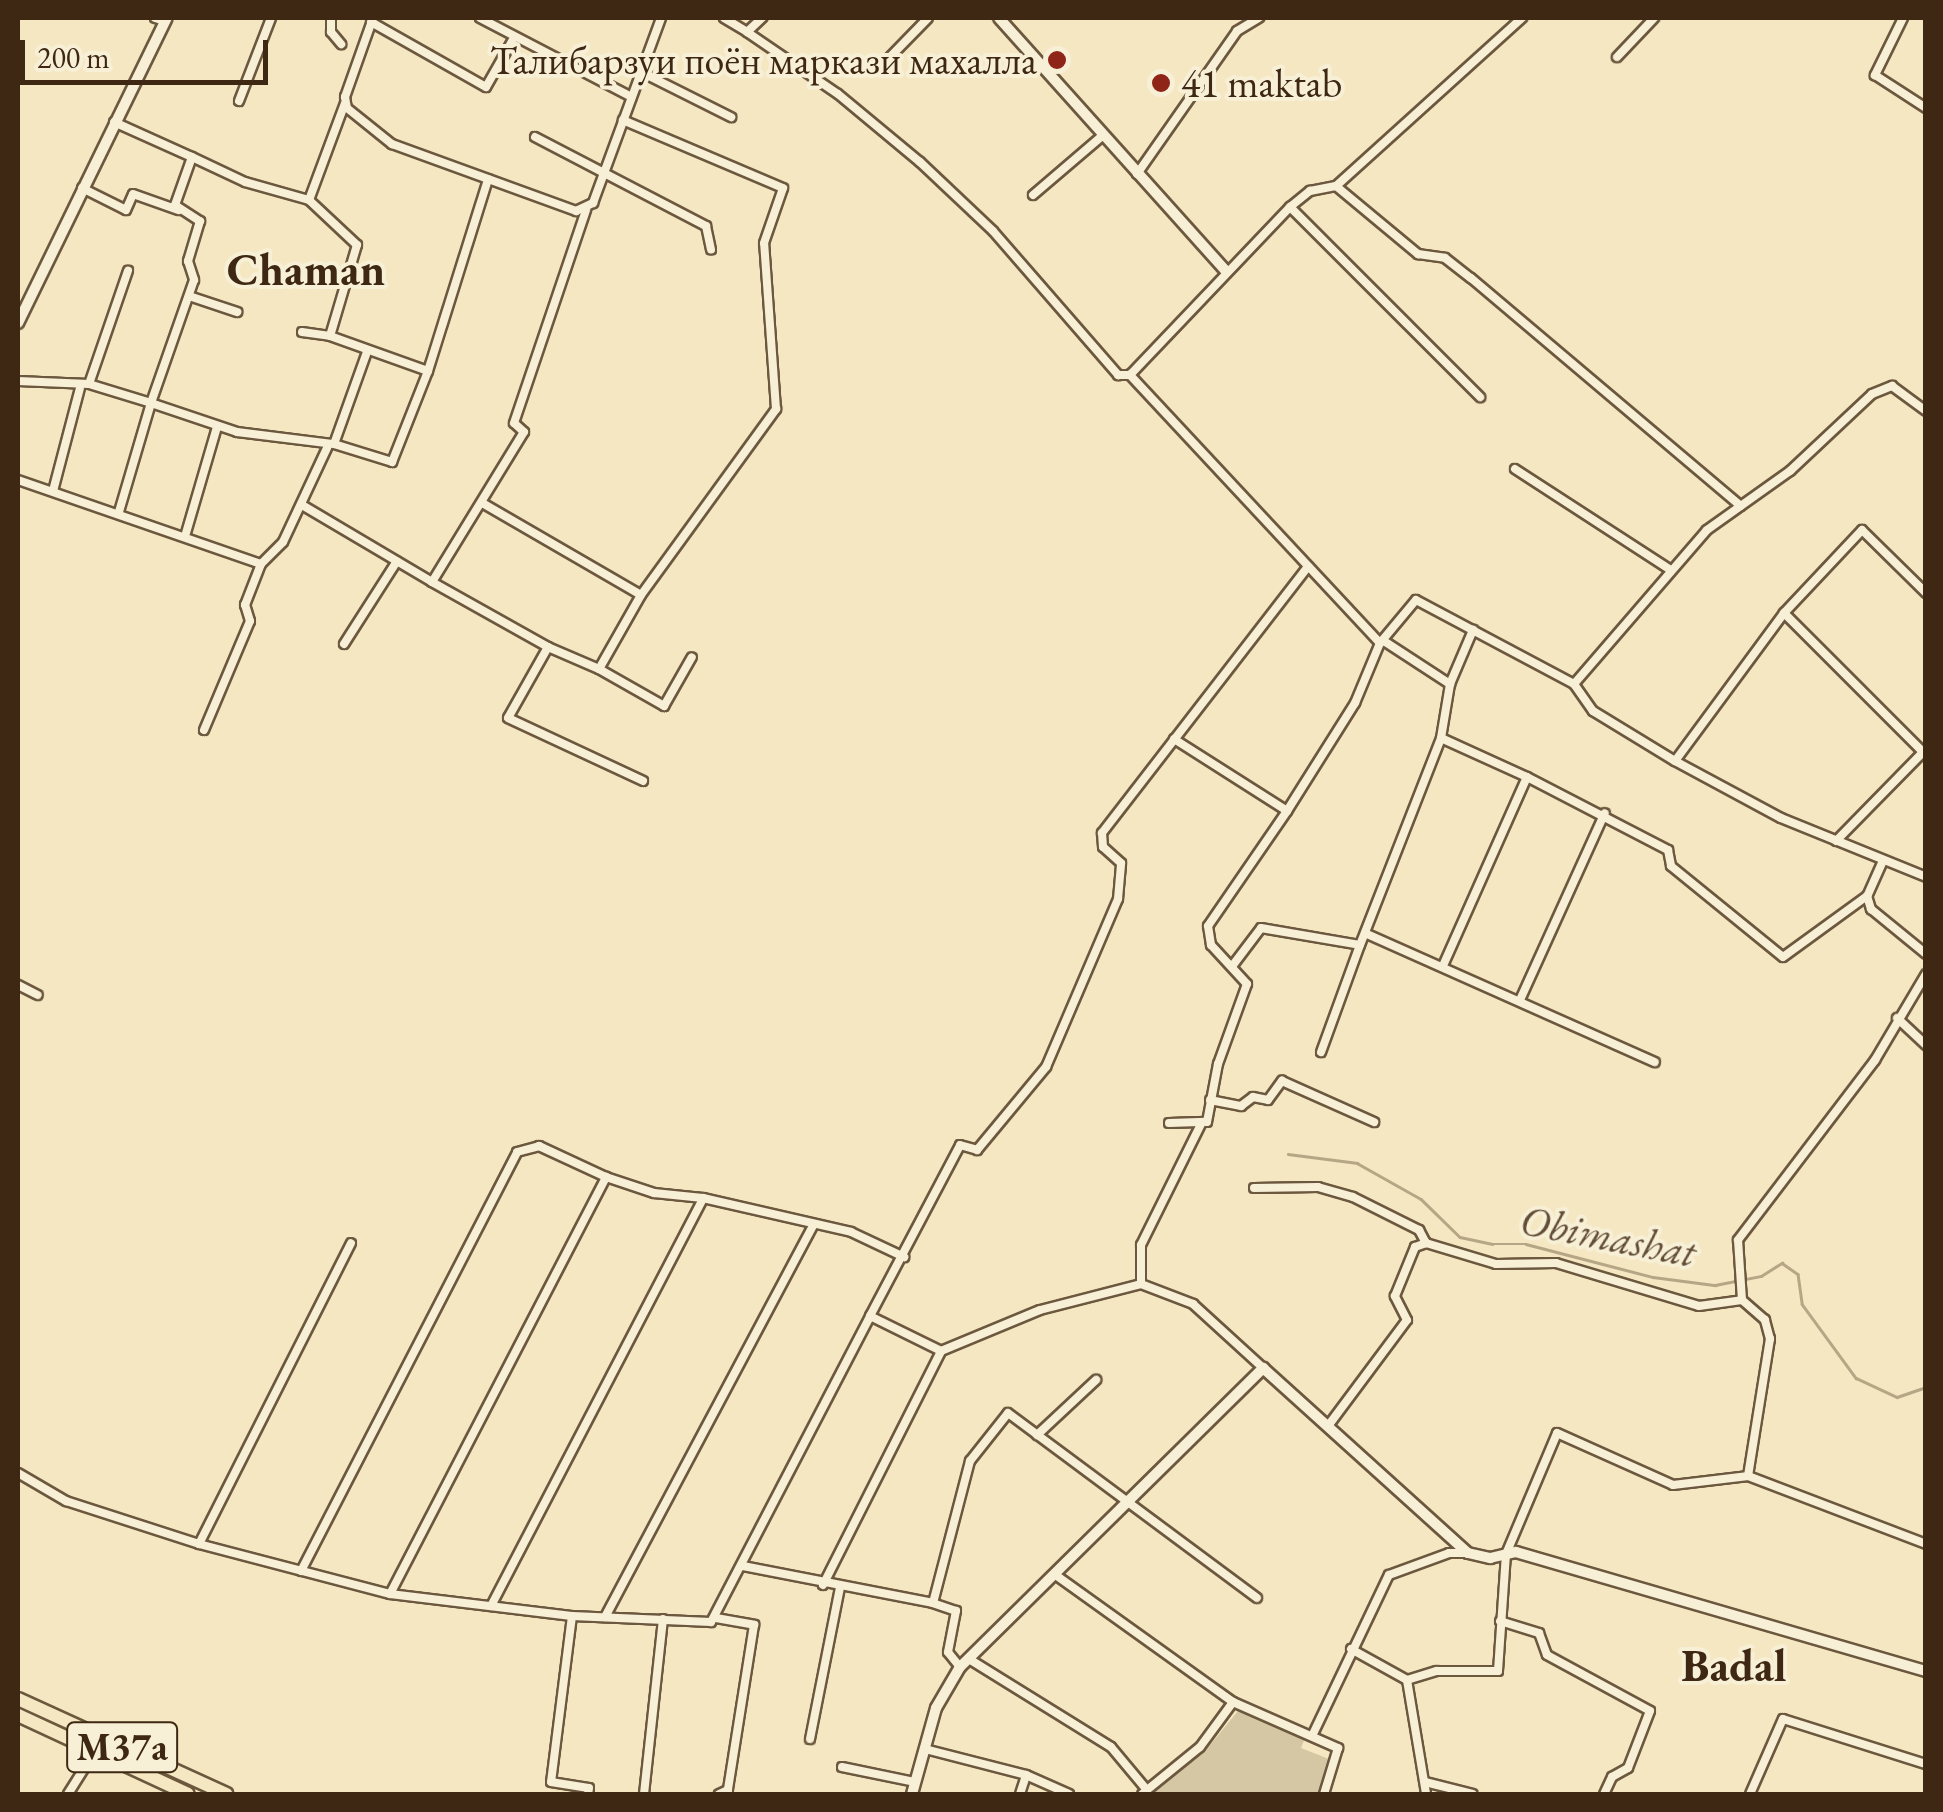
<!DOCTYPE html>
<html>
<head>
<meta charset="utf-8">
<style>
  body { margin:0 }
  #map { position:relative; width:1943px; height:1812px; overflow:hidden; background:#f4e7c1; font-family:"EB Garamond",serif }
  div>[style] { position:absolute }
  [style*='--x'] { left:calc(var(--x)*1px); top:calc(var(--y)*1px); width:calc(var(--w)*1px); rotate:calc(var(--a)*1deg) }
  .green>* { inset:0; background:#d5c7a3 }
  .stream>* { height:2.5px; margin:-1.25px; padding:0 1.25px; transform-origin:1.25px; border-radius:1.25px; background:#b6a686 }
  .roads { filter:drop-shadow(2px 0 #6c583e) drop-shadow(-2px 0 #6c583e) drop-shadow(0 2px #6c583e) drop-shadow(0 -2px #6c583e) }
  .minor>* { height:8px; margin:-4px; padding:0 4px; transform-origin:4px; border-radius:4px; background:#f8efd7 }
  .tertiary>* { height:10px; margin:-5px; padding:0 5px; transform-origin:5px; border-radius:5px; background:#f8efd7 }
  .trunk>* { height:12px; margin:-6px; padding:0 6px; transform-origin:6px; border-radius:6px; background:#f4e7c1 }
  .dots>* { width:28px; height:28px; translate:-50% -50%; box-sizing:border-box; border:5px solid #f8efd7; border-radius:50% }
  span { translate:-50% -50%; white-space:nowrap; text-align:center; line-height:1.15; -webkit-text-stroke:8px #f8efd7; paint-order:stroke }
  .shield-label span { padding:2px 8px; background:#f8efd7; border:2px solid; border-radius:8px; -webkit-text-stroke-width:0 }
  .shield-label { font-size:38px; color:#3e2813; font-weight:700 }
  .poi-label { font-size:40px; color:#3e2813 }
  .right { translate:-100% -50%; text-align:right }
  .left { translate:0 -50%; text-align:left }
  .water-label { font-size:42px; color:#624e36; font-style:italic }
  .quarter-label { font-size:45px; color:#3e2813; font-weight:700 }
  .frame { position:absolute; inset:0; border:20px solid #3e2813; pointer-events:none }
  .scale { position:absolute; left:20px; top:40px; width:248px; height:45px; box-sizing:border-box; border:5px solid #3e2813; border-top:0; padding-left:12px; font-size:30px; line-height:35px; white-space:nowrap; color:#3e2813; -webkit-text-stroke:8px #f8efd7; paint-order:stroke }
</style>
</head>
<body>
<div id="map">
  <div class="green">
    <i style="clip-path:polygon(1238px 1711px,1305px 1738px,1301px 1748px,1339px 1763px,1325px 1794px,1152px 1794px,1206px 1750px)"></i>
  </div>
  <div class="stream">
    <i style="--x:1288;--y:1154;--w:70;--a:7.4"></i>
    <i style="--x:1357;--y:1163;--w:73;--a:29.4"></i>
    <i style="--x:1421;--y:1199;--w:54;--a:44.3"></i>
    <i style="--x:1460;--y:1237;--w:33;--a:12"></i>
    <i style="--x:1492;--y:1244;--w:34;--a:0"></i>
    <i style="--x:1526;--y:1244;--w:131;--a:14.6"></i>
    <i style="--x:1653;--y:1277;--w:63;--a:7.4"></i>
    <i style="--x:1715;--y:1285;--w:47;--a:-11.1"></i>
    <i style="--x:1761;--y:1276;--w:25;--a:-32"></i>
    <i style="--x:1782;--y:1263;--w:19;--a:35"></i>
    <i style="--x:1798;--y:1274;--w:30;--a:82"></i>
    <i style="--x:1802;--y:1304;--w:92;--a:53.9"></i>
    <i style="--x:1856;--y:1378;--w:45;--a:24.9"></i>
    <i style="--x:1897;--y:1397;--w:31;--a:-19"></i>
  </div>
  <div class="roads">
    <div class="minor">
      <i style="--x:155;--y:18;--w:10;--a:17"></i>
      <i style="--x:331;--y:18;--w:14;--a:90"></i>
      <i style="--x:331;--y:32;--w:16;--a:50"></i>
      <i style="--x:373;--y:18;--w:84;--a:109.5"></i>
      <i style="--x:345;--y:97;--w:11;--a:80"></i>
      <i style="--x:347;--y:108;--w:58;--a:38.7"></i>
      <i style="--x:392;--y:144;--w:196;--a:20"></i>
      <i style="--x:576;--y:211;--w:19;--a:-25"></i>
      <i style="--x:593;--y:203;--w:197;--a:-69.8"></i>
      <i style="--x:480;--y:18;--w:171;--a:27.5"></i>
      <i style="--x:724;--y:18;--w:27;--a:31"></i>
      <i style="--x:747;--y:32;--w:21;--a:-43"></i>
      <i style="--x:1903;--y:18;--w:64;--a:116.2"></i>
      <i style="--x:1875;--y:75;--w:61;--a:32.9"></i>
      <i style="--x:371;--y:22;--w:132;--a:29.5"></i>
      <i style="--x:486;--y:87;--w:56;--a:-60.3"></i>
      <i style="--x:747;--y:32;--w:110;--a:34.3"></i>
      <i style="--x:838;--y:94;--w:107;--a:39.7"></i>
      <i style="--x:920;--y:162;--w:100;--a:43.4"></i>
      <i style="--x:993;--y:231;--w:191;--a:49"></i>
      <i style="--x:1118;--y:375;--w:12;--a:0"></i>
      <i style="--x:890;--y:57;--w:54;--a:-45.7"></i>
      <i style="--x:1617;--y:57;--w:54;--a:-46.5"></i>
      <i style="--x:641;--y:72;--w:101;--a:26.6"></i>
      <i style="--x:239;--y:101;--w:89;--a:-68.9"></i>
      <i style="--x:114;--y:122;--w:85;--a:24.2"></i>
      <i style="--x:535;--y:137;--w:193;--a:27.5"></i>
      <i style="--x:706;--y:226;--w:24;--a:78"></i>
      <i style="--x:1137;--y:174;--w:174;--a:-55"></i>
      <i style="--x:1237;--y:31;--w:26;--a:-31"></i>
      <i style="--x:1336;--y:186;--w:107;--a:39.7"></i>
      <i style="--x:1418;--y:254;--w:27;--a:8"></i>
      <i style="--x:1445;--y:258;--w:33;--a:38"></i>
      <i style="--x:1471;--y:278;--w:353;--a:40.2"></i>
      <i style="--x:82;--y:188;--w:49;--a:26.6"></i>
      <i style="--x:126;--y:210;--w:17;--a:-66"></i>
      <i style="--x:133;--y:194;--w:48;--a:19.6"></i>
      <i style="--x:1033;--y:195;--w:91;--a:-40.5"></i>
      <i style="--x:309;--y:200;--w:66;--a:-164.3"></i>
      <i style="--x:245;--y:182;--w:59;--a:-154.7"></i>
      <i style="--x:192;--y:157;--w:51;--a:109.5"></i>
      <i style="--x:175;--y:205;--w:30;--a:33"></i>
      <i style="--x:200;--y:221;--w:42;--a:106.7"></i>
      <i style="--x:188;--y:261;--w:20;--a:72"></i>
      <i style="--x:194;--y:280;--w:130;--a:109.3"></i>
      <i style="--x:151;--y:403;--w:91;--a:18.6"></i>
      <i style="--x:237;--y:432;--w:98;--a:7.1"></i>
      <i style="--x:334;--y:444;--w:61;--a:17.2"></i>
      <i style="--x:392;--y:462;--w:98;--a:-68.4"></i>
      <i style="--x:1290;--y:207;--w:269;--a:45"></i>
      <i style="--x:189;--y:296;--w:51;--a:18.4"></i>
      <i style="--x:302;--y:332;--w:28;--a:8"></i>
      <i style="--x:330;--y:336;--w:95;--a:-73.5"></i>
      <i style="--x:357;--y:245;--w:66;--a:-136.8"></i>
      <i style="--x:309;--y:200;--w:103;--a:-69.6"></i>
      <i style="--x:330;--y:336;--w:104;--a:19.7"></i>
      <i style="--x:428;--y:371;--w:201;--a:-72.6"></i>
      <i style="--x:18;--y:381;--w:71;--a:2.4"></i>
      <i style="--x:89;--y:384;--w:65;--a:17"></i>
      <i style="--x:151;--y:403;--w:114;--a:106.4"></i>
      <i style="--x:89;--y:384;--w:120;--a:-71"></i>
      <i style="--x:334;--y:444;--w:98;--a:-70.3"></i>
      <i style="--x:1515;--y:469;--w:184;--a:33"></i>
      <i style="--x:18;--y:480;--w:257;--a:19.1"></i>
      <i style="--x:261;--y:564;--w:31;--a:-45"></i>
      <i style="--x:283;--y:542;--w:104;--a:-64.9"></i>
      <i style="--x:53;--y:491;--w:106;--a:-75.3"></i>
      <i style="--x:484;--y:504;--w:181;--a:30.1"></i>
      <i style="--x:641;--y:595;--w:230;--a:-54"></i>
      <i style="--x:776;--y:409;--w:166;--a:-94.1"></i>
      <i style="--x:764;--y:243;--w:58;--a:-70.9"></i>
      <i style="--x:783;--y:188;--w:174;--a:-157"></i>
      <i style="--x:302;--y:505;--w:151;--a:30.6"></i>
      <i style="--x:432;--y:582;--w:176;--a:-58.5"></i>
      <i style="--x:524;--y:432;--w:13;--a:-138"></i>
      <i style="--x:514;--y:423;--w:225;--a:-71.3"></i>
      <i style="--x:186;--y:533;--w:110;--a:-73.7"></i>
      <i style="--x:432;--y:582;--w:133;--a:29.3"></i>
      <i style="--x:641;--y:595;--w:85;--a:119.6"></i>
      <i style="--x:599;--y:669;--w:56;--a:-156.7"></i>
      <i style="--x:548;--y:647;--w:81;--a:119.4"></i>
      <i style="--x:508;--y:718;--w:149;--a:25"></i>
      <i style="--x:1784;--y:613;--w:197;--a:45"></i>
      <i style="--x:1384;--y:641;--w:79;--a:33.1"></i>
      <i style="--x:1380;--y:643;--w:367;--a:-133"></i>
      <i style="--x:1130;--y:375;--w:232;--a:-46.4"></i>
      <i style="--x:1290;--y:207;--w:26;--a:-39"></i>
      <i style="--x:1310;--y:191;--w:26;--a:-11"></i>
      <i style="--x:1336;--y:186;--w:251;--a:-42.1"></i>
      <i style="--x:344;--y:644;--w:98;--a:-57.4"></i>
      <i style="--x:599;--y:669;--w:75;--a:29.6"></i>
      <i style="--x:664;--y:706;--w:56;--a:-60.3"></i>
      <i style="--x:1574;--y:684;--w:203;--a:-49.2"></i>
      <i style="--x:1707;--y:530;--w:102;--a:-35.4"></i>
      <i style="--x:1790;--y:471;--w:112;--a:-43.2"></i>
      <i style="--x:1872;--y:394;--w:22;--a:-22"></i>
      <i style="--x:1892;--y:386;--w:42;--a:36.3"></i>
      <i style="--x:204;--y:730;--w:118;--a:-67.1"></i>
      <i style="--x:250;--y:621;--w:17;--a:-107"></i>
      <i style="--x:245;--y:605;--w:44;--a:-68.7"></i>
      <i style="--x:1441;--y:738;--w:94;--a:24.4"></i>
      <i style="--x:1527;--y:777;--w:204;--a:114"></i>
      <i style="--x:1174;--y:739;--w:134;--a:32.5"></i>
      <i style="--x:1287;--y:811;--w:128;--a:-57.8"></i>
      <i style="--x:1355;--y:703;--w:65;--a:-67.4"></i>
      <i style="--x:1380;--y:643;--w:56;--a:-50.1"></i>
      <i style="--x:1416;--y:600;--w:179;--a:28"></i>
      <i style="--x:1574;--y:684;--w:33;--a:55"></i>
      <i style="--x:1593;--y:711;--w:96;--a:31.4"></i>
      <i style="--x:1675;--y:761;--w:120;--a:28.3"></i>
      <i style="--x:1781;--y:818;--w:157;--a:22.1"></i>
      <i style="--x:1675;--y:761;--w:184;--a:-53.6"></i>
      <i style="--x:1784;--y:613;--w:114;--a:-46.8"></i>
      <i style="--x:1862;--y:530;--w:90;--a:44.5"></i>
      <i style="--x:1527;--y:777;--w:159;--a:27.4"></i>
      <i style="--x:1668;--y:850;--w:16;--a:79"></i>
      <i style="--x:1671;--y:866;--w:144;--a:39.1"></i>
      <i style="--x:1783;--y:957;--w:104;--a:-36"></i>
      <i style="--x:1836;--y:841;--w:129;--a:-45.6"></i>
      <i style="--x:1882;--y:863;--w:36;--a:114"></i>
      <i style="--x:1867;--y:896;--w:14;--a:73"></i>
      <i style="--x:1871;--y:909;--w:71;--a:39.3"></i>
      <i style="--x:1367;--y:934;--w:315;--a:24"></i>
      <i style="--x:1360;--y:945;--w:222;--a:-68.6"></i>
      <i style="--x:1441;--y:738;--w:55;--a:-80.5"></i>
      <i style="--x:1450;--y:684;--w:59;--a:-66.9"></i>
      <i style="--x:1233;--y:965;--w:46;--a:-52.9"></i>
      <i style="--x:1261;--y:928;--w:100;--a:9.7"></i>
      <i style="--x:1360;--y:945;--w:114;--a:110"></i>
      <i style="--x:18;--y:985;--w:22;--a:27"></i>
      <i style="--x:1520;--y:1000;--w:205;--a:-65.6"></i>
      <i style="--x:1897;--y:1018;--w:40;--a:43"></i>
      <i style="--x:1210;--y:1100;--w:32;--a:11"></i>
      <i style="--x:1241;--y:1106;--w:15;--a:-37"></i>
      <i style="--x:1253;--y:1097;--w:15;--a:11"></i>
      <i style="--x:1268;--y:1100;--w:24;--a:-54"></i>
      <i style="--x:1282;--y:1081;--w:101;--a:24"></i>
      <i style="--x:1169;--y:1123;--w:38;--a:-2"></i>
      <i style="--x:1207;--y:1122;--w:59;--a:-79.3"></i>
      <i style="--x:1218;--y:1064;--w:85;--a:-70.1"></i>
      <i style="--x:1247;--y:984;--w:53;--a:-132.7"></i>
      <i style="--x:1211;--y:945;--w:19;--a:-99"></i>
      <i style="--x:1208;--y:926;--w:140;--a:-55.5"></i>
      <i style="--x:1254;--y:1188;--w:64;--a:-0.9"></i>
      <i style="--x:1318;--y:1187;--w:36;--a:16"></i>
      <i style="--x:1353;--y:1197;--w:74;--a:26.6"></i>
      <i style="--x:1419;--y:1230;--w:15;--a:62"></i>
      <i style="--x:1141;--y:1284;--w:56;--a:21"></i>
      <i style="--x:1193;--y:1304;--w:95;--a:42.4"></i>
      <i style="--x:870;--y:1316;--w:193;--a:-62.2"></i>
      <i style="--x:960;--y:1145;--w:18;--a:16"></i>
      <i style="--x:977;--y:1150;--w:108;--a:-50.3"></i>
      <i style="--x:1046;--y:1067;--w:183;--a:-66.8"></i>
      <i style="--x:1118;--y:899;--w:36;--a:-85"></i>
      <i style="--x:1121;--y:863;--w:24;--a:-138"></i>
      <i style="--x:1103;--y:847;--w:14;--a:-94"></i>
      <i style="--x:1102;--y:833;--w:337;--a:-52.3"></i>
      <i style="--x:1328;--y:1426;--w:132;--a:-53.3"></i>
      <i style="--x:1407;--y:1320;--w:27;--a:-117"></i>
      <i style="--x:1395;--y:1296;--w:53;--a:-67.8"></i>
      <i style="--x:1415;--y:1247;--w:12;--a:-20"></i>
      <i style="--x:1426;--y:1243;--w:73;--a:16.7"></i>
      <i style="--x:1496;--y:1264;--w:60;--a:-1"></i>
      <i style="--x:1556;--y:1263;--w:149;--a:16.7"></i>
      <i style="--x:1699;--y:1306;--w:43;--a:-7.9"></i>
      <i style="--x:1037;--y:1435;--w:81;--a:-43"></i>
      <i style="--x:18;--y:1473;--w:56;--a:30.3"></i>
      <i style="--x:66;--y:1501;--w:140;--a:17.9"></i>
      <i style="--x:199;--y:1544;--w:197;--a:14.7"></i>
      <i style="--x:390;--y:1594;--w:183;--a:6.9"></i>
      <i style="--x:572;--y:1616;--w:139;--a:2.5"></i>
      <i style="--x:711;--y:1622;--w:345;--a:-62.5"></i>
      <i style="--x:870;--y:1316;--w:79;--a:26.2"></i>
      <i style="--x:941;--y:1351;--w:107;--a:-22.5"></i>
      <i style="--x:1040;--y:1310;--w:104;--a:-14.4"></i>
      <i style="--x:1141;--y:1284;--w:39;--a:-90"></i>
      <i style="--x:1141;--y:1245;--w:135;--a:-63.6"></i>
      <i style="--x:1748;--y:1476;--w:139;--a:-80.9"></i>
      <i style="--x:1770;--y:1339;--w:20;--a:-105"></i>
      <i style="--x:1765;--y:1320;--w:30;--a:-139"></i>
      <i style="--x:1742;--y:1300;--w:60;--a:-93.8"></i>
      <i style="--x:1738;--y:1240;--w:226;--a:-52.7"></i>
      <i style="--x:1875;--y:1060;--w:100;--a:-59.3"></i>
      <i style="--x:199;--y:1544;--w:337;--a:-63.2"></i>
      <i style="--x:743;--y:1566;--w:194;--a:11"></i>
      <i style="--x:301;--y:1571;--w:471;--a:-62.7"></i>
      <i style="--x:517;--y:1152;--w:23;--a:-15"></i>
      <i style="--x:539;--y:1146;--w:74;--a:24.8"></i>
      <i style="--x:1057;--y:1576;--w:216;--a:35.6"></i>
      <i style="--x:1233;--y:1702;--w:115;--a:23.7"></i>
      <i style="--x:1338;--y:1748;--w:48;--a:106.9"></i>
      <i style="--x:823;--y:1585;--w:262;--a:-63.2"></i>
      <i style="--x:390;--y:1594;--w:470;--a:-62.6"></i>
      <i style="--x:606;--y:1177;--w:51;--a:18.4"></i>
      <i style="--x:654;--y:1193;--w:49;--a:5.8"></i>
      <i style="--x:491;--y:1606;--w:460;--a:-62.5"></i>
      <i style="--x:703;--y:1198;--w:152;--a:12.9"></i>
      <i style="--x:851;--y:1232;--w:59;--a:25.3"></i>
      <i style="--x:572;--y:1616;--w:167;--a:97.2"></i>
      <i style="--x:551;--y:1782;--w:38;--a:9"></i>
      <i style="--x:589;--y:1788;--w:6;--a:99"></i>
      <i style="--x:605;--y:1617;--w:444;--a:-62"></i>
      <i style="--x:716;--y:1618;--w:39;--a:10"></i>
      <i style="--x:754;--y:1625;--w:167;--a:99"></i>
      <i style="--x:728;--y:1790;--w:10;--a:156"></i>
      <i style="--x:1500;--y:1621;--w:41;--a:17.1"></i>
      <i style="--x:1539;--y:1633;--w:23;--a:70"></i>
      <i style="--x:1547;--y:1655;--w:117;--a:28.5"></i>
      <i style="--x:1650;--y:1711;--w:61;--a:111.1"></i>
      <i style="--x:1628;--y:1768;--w:18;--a:151"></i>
      <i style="--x:1612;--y:1777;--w:19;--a:115"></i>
      <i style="--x:1351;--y:1649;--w:64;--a:29"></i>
      <i style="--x:969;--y:1659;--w:167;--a:31.8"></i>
      <i style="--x:1111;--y:1747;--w:56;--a:50.1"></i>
      <i style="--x:1147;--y:1790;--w:6;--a:141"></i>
      <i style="--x:960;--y:1667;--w:19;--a:-129"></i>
      <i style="--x:948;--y:1652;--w:42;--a:-79"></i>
      <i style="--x:956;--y:1611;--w:24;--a:-161"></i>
      <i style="--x:933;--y:1603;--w:147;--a:-75.4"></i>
      <i style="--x:970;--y:1461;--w:61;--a:-51.6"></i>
      <i style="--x:1008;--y:1413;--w:310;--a:36.6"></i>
      <i style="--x:1407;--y:1680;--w:31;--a:-17"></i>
      <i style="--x:1437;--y:1671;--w:61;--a:0"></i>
      <i style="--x:1498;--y:1671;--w:117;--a:-86.1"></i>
      <i style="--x:1506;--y:1554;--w:131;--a:-67.1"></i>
      <i style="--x:1557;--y:1433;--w:127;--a:24.1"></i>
      <i style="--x:1673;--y:1485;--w:76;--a:-6.8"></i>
      <i style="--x:1748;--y:1476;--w:191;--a:20.9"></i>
      <i style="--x:1407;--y:1680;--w:116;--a:80.5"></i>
      <i style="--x:1313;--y:1734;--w:176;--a:-64.5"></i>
      <i style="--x:1389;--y:1575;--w:64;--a:-20.1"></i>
      <i style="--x:1449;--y:1553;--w:19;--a:0"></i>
      <i style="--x:810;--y:1739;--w:154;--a:-78.8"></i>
      <i style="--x:925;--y:1749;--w:104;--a:14.4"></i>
      <i style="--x:1026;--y:1775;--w:47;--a:23.8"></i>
      <i style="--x:842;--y:1767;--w:75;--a:11.6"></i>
      <i style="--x:1425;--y:1782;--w:49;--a:14"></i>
      <i style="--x:1147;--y:1790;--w:68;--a:-39.1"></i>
      <i style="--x:1200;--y:1747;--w:56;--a:-53.7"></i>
      <i style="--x:68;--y:1794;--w:51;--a:-57.9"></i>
      <i style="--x:644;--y:1794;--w:176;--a:-83.8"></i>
      <i style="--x:1020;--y:1794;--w:20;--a:-72"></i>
      <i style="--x:1750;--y:1794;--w:82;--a:-66.3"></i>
      <i style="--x:1783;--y:1719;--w:150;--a:17.5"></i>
    </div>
    <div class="tertiary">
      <i style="--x:999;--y:18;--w:340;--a:48.1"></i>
      <i style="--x:18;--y:323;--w:339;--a:-64"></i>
      <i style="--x:912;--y:1794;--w:89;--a:-74.4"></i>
      <i style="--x:936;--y:1708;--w:48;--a:-59.7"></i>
      <i style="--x:960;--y:1667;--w:426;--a:-44.6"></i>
      <i style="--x:1263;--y:1368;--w:276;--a:42.1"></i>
      <i style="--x:1468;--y:1553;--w:23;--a:13"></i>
      <i style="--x:1490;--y:1558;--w:27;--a:-13"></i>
      <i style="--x:1516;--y:1552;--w:427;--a:16.2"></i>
    </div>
    <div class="trunk">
      <i style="--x:18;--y:1699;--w:229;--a:24.5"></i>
      <i style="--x:18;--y:1715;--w:187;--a:24.9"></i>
    </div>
  </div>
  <div class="dots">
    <i style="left:1057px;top:60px;background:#8f2418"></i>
    <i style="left:1161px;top:83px;background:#8f2418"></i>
  </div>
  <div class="shield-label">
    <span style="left:122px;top:1747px">M37a</span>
  </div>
  <div class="poi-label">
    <span class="right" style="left:1037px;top:60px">Талибарзуи поён маркази махалла</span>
    <span class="left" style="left:1181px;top:83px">41 maktab</span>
  </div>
  <div class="water-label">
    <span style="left:1608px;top:1237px;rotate:11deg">Obimashat</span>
  </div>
  <div class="quarter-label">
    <span style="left:306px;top:270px">Chaman</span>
    <span style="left:1734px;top:1666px">Badal</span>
  </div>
  <div class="frame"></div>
  <div class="scale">200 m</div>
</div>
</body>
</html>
